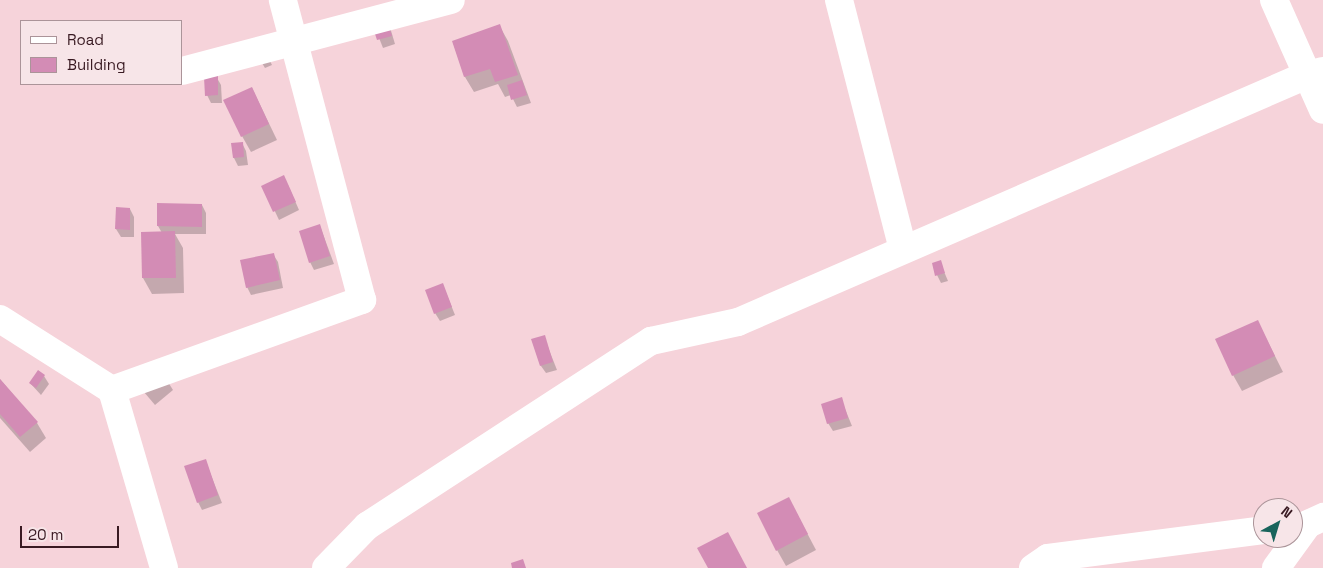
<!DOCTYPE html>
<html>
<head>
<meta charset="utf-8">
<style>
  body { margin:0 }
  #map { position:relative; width:1323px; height:568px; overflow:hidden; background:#f6d3da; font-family:"Space Grotesk",sans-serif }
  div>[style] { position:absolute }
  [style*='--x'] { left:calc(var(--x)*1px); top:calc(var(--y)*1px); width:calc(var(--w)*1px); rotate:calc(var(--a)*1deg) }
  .shadow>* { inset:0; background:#0003 }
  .building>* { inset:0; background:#d38cb5 }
  .minor>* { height:28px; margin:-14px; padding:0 14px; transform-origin:14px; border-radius:14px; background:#fff }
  span { translate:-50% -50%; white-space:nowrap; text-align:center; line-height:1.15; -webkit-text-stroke:5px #f7e5e8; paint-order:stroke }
  .legend { position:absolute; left:20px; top:20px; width:162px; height:65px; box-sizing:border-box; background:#f7e5e8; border:1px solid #ab9499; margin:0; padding:6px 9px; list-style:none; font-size:15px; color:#391a22 }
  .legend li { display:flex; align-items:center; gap:10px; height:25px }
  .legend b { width:25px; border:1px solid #ab9499 }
  .north { position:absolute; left:1253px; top:498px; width:50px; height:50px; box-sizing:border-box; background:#f7e5e8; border:1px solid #ab9499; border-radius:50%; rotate:39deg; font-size:14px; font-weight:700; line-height:20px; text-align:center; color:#391a22 }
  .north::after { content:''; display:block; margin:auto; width:18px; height:22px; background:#19645c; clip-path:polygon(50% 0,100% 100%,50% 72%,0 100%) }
  .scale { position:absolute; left:20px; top:526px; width:99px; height:22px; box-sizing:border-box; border:2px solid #391a22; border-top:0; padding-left:6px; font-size:15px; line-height:18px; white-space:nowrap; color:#391a22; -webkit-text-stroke:4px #f7e5e8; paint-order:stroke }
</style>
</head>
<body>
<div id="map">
  <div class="shadow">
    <i style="clip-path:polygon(372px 20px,389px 24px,395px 44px,383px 48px)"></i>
    <i style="clip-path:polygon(499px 25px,508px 41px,531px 103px,517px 107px,511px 95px,505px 97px,498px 84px,474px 92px,465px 77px,453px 42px)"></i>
    <i style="clip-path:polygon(264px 49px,272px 65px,265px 68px,256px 53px)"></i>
    <i style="clip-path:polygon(217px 78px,221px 85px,222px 103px,211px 103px,207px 95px)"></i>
    <i style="clip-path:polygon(252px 88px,277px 140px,251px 152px,242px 136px)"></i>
    <i style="clip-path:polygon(242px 143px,246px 151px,248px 165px,238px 166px,234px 158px,232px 144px)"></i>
    <i style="clip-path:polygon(288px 185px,299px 210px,279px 220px,263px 186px)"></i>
    <i style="clip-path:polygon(202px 205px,206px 213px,206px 234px,175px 234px,183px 248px,184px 293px,152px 294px,143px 278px,142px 233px,162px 233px,158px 226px)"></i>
    <i style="clip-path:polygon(130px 209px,134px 217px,134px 237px,121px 237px,116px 229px)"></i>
    <i style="clip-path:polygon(320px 226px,334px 264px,314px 270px,310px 262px)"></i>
    <i style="clip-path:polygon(273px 254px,278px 262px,283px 288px,251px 295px,247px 287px)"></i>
    <i style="clip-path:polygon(940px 262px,948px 281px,941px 283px,937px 275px)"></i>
    <i style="clip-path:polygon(443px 285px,455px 315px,440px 321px,435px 313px)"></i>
    <i style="clip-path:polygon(1258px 322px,1283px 372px,1242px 391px,1233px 375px)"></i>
    <i style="clip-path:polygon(544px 337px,557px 370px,546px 373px,541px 366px)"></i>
    <i style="clip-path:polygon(44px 376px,49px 384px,41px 395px,30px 383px)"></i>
    <i style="clip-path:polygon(0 379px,37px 423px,46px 438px,30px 452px,0 418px)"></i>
    <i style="clip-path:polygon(168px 382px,173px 390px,155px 405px,138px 385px)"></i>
    <i style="clip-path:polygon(841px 399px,852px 426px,833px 431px,828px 423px)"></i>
    <i style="clip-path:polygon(205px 460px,222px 503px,202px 510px,198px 502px)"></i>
    <i style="clip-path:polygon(797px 514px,816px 550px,786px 566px,777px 550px)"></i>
  </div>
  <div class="building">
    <i style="clip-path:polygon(385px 15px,392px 36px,377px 40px,370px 19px)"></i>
    <i style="clip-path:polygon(500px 24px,518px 75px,495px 82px,490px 69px,464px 77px,452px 41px)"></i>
    <i style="clip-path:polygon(218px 76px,218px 95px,205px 96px,204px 77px)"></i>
    <i style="clip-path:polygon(522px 80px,527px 95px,511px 100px,507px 85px)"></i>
    <i style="clip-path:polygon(252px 87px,269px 124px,241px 137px,223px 100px)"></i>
    <i style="clip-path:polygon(243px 142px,244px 157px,233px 158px,231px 143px)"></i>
    <i style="clip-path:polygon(284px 175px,296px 202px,273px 212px,261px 186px)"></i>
    <i style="clip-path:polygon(157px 203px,202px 204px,202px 227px,157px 226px)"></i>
    <i style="clip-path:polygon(116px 207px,130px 208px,130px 230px,115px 229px)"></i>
    <i style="clip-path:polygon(320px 224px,330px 256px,309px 263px,299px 231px)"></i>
    <i style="clip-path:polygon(175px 231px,176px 278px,142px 278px,141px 232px)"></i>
    <i style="clip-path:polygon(274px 253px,280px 280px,246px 288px,240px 260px)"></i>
    <i style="clip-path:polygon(941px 260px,945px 273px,935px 276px,932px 263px)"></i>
    <i style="clip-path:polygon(443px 283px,452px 307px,434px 314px,425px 290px)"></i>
    <i style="clip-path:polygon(1258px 320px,1275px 356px,1232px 376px,1215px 339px)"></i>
    <i style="clip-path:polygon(545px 335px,553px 362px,540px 366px,531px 339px)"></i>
    <i style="clip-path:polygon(38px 370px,45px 375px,36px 388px,29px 383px)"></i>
    <i style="clip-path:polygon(0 379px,38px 422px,20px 437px,0 414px)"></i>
    <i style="clip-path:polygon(842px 397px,848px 418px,827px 424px,821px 404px)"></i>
    <i style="clip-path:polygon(206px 459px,218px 495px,197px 503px,184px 466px)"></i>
    <i style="clip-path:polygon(789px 497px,808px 534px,776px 551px,757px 513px)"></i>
    <i style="clip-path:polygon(728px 532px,747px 568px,708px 568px,697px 548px)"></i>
    <i style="clip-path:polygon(523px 559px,526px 568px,512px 568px,511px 563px)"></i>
  </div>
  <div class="minor">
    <i style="--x:839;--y:0;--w:257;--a:75.6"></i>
    <i style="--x:1274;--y:0;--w:120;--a:66"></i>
    <i style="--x:182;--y:71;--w:278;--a:-14.8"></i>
    <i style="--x:0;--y:319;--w:133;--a:32.4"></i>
    <i style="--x:112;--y:390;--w:185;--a:73.7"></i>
    <i style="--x:112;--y:390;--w:266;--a:-19.8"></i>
    <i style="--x:362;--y:300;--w:310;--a:-104.8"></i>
    <i style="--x:326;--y:568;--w:59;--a:-45.7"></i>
    <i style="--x:367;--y:526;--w:339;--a:-33.1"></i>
    <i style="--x:651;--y:341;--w:89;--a:-12.3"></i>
    <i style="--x:738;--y:322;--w:620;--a:-23.47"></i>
    <i style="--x:1307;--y:75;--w:16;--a:-14"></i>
    <i style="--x:1033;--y:568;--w:18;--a:-34"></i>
    <i style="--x:1048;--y:558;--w:217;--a:-7.4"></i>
    <i style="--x:1276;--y:568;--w:54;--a:-54"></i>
    <i style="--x:1308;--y:524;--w:17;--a:-25"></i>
  </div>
  <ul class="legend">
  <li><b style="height:6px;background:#fff"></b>Road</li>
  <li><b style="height:14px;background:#d38cb5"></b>Building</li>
  </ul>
  <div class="north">N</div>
  <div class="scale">20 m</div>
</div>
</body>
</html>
